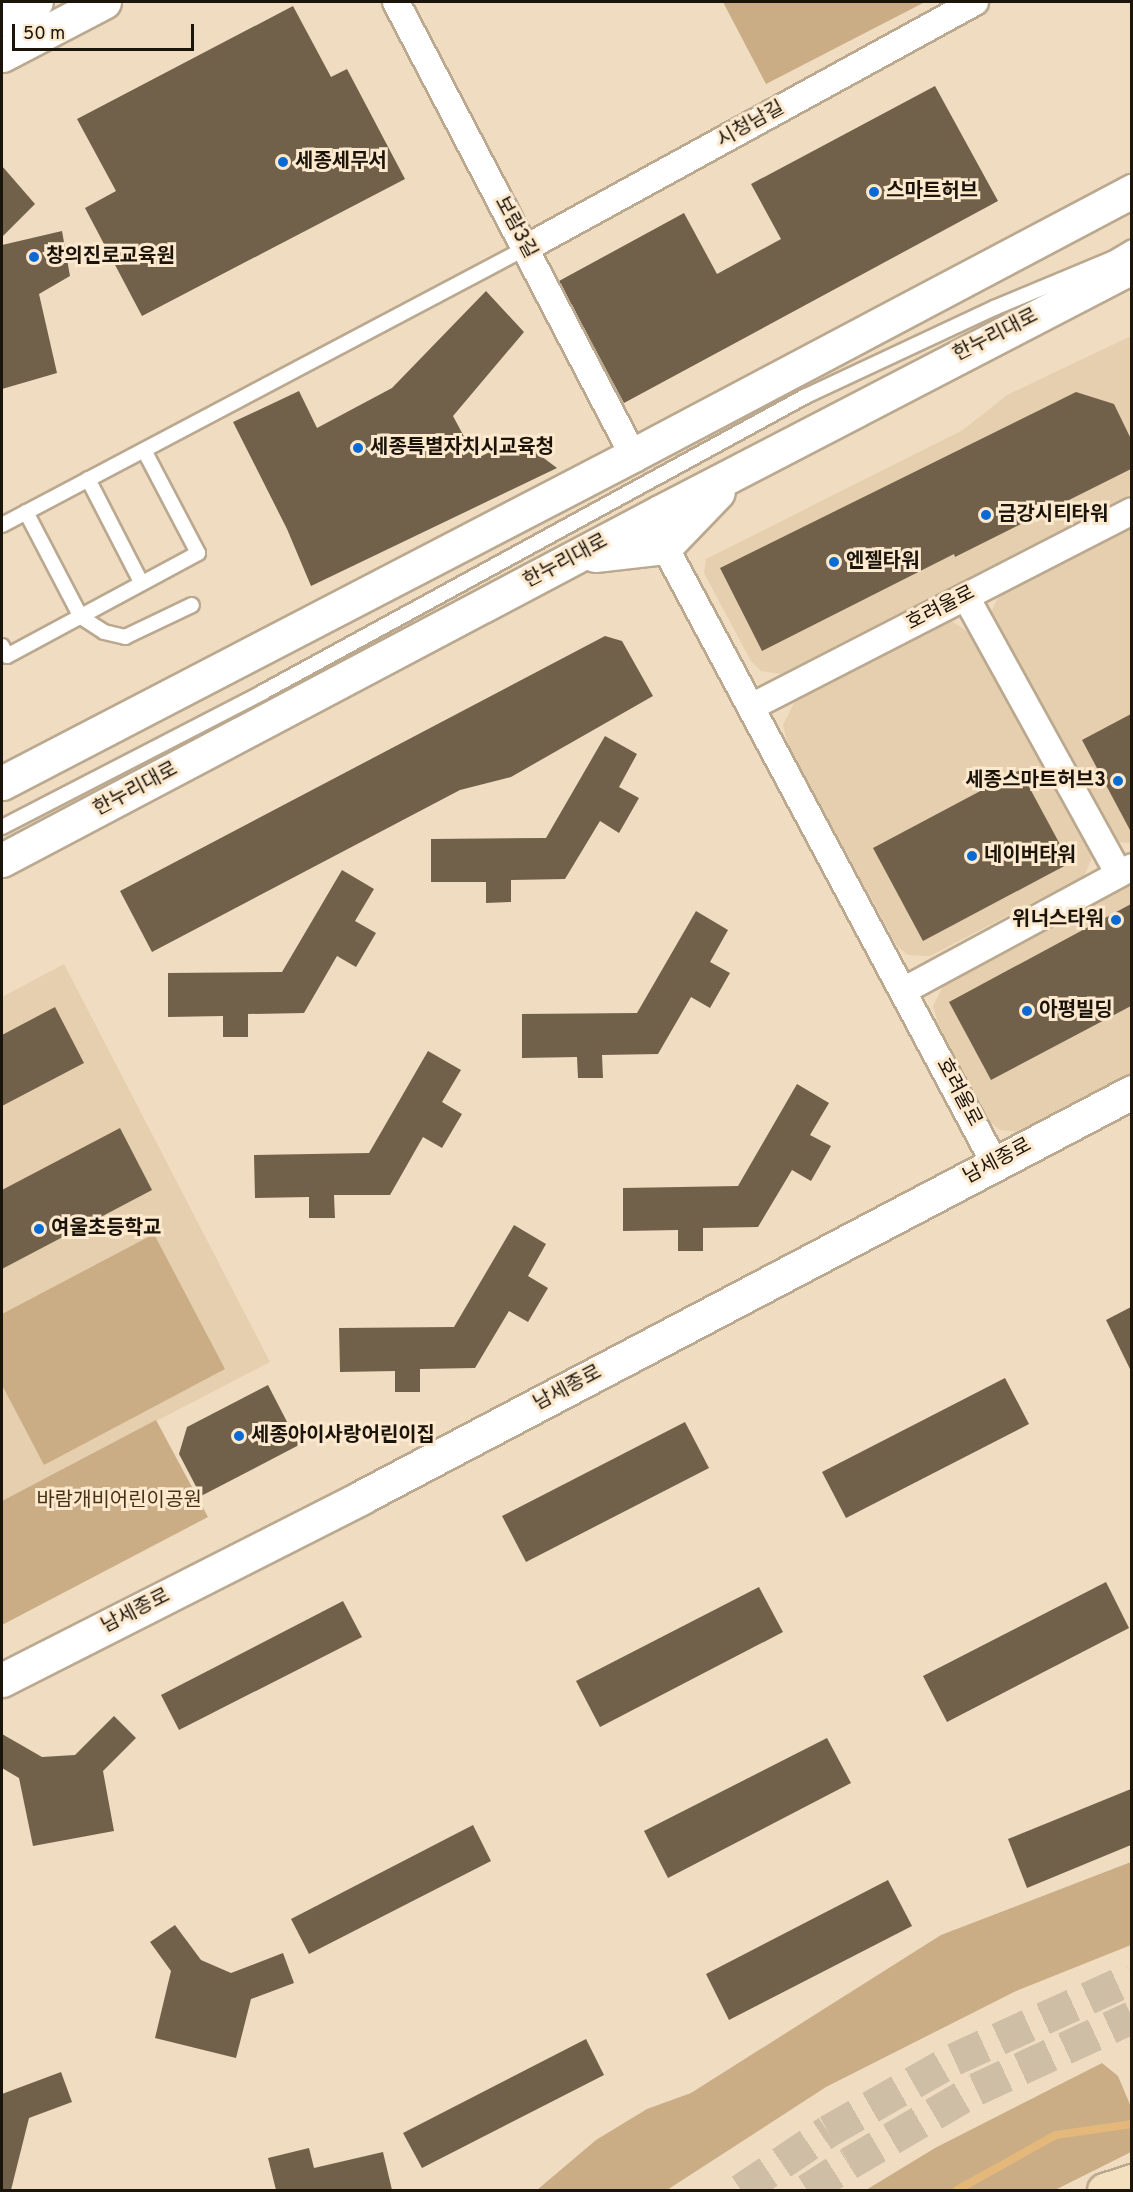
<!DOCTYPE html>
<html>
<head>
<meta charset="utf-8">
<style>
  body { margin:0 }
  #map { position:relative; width:1133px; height:2192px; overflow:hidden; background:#efdcc1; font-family:Overpass,"Noto Sans KR",sans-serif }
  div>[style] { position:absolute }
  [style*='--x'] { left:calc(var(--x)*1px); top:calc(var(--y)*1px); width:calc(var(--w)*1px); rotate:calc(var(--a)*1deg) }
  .built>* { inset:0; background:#e6cfae }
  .green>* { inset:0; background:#caad85 }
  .stream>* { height:8px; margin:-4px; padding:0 4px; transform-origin:4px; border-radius:4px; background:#e3b87a }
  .building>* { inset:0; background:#72614a }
  .trunk-tunnel>* { height:33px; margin-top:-16.5px; transform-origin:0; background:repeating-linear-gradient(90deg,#cfbea6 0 33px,transparent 0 49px) }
  .roads { filter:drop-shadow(2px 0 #baa88f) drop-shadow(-2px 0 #baa88f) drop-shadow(0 2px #baa88f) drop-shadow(0 -2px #baa88f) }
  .service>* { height:14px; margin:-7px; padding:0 7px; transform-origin:7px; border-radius:7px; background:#fff }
  .minor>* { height:26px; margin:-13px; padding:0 13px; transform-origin:13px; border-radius:13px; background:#fff }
  .tertiary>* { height:33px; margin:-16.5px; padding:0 16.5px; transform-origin:16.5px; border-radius:16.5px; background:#fff }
  .secondary>* { height:33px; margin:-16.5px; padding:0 16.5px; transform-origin:16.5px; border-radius:16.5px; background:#f2e0bf }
  .dots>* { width:16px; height:16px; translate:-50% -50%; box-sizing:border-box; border:3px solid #fce9ce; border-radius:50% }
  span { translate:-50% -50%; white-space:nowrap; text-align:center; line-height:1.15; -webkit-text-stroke:6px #fce9ce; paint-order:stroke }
  .street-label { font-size:20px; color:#1b140b }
  .poi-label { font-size:20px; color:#1b140b; font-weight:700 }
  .left { translate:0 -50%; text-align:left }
  .right { translate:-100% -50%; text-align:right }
  .park-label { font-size:20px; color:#443216 }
  .frame { position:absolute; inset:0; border:3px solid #1b140b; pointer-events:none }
  .scale { position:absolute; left:12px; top:24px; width:182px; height:27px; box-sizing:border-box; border:3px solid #1b140b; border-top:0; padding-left:8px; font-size:18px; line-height:21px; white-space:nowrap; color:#1b140b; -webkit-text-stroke:4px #fce9ce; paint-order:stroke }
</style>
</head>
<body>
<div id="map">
  <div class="built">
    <i style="clip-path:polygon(1131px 336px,1131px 494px,781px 674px,761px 671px,751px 661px,704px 573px,706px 559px,963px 430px,1007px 395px)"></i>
    <i style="clip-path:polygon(1131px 522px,1131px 843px,1116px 842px,1105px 832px,996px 631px,991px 612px,1003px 587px)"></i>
    <i style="clip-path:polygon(950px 620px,971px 634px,1092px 851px,1091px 860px,1084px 876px,930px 956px,908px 955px,897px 946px,788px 745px,783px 725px,795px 701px)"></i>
    <i style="clip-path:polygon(1131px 884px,1131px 1075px,1022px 1132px,1000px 1130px,989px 1121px,939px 1026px,933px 1006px,945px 982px)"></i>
    <i style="clip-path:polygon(64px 964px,270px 1362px,2px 1501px,2px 997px)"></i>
  </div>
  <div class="green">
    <i style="clip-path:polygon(723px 2px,925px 2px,766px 84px)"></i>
    <i style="clip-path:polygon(154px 1234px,225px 1369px,44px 1465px,2px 1385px,2px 1314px)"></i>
    <i style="clip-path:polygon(156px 1420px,208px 1517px,2px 1625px,2px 1501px)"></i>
    <i style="clip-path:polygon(1131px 1862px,1131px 1945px,1016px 1991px,826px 2087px,667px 2190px,537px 2190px,596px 2140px,647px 2109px,691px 2093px,941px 1935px)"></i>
    <i style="clip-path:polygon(1102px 2063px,1118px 2076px,1131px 2107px,1131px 2152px,1055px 2190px,866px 2190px,935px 2148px)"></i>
  </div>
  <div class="stream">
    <i style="--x:957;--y:2190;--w:113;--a:-29.1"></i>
    <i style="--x:1056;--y:2135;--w:77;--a:-8.2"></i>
  </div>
  <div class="building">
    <i style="clip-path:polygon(293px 6px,331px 77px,347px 69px,405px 179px,142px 316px,85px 208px,116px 191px,77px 119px)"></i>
    <i style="clip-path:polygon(935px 86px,998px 201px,624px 403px,559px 281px,684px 213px,717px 274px,781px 239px,751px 184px)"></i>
    <i style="clip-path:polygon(2px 166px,35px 204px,2px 237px)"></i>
    <i style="clip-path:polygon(62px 231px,70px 276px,39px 294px,57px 373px,2px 389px,2px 245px)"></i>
    <i style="clip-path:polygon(486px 291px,524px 332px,453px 416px,476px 459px,517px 438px,557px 468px,311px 586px,287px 529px,233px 422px,299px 391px,317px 428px,392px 388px)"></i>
    <i style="clip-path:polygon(1076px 392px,1114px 404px,1131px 439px,1131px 469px,955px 557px,954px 554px,762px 651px,720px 568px)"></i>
    <i style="clip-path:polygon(605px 636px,622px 641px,653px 696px,511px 777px,460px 790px,152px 952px,120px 891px)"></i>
    <i style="clip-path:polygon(1131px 714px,1131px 832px,1082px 740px)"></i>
    <i style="clip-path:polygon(605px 736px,637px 754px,619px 787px,639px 798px,619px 833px,600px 821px,565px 879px,511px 880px,511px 902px,486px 903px,486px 882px,431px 882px,431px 839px,546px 838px)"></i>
    <i style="clip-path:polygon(1020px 770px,1070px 863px,923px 941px,873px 848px)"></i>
    <i style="clip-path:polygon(342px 870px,374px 889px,355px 921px,376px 933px,356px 967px,337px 956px,304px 1013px,248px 1014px,248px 1037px,223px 1037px,223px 1016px,168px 1017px,168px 973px,282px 972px)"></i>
    <i style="clip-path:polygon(1131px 904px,1131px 1006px,991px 1080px,949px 1002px)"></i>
    <i style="clip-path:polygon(696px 911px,728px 930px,710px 962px,730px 973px,710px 1008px,691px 997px,658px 1054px,602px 1055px,603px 1078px,578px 1078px,577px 1057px,522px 1058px,522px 1014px,637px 1013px)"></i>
    <i style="clip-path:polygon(55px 1007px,84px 1063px,2px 1106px,2px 1035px)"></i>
    <i style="clip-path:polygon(428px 1051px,461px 1070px,442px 1102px,462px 1114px,442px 1148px,423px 1137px,390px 1195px,334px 1195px,335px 1218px,309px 1218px,309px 1197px,255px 1198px,254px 1155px,369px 1153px)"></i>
    <i style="clip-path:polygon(797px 1084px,829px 1103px,810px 1135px,831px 1146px,811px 1181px,792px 1170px,758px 1227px,703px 1228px,703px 1251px,678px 1251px,678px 1230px,623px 1231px,623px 1188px,738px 1186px)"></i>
    <i style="clip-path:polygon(120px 1128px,152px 1190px,2px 1269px,2px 1190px)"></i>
    <i style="clip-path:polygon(514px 1225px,546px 1244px,528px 1276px,548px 1288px,528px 1322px,509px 1311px,475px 1368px,420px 1369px,420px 1392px,395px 1392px,395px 1371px,340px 1372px,339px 1328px,454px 1327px)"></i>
    <i style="clip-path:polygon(1131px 1307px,1131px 1371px,1106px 1320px)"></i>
    <i style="clip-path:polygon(1005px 1378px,1029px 1424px,846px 1518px,822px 1472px)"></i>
    <i style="clip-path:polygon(268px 1385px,299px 1445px,201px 1496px,179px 1454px,187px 1427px)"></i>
    <i style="clip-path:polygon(685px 1422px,709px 1468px,526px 1562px,502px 1516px)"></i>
    <i style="clip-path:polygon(1106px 1582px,1129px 1628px,947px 1722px,923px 1676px)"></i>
    <i style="clip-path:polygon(759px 1587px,783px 1632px,600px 1727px,576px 1681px)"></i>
    <i style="clip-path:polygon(343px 1601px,362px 1637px,179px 1730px,161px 1695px)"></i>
    <i style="clip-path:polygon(114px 1716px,136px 1738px,103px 1771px,114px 1831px,33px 1846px,19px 1778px,2px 1768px,2px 1734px,42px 1757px,75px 1755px)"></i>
    <i style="clip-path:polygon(827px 1738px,851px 1783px,668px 1878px,644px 1831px)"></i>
    <i style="clip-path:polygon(1131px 1789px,1131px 1845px,1027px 1888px,1008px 1839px)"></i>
    <i style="clip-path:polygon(473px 1825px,491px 1861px,309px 1954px,291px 1919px)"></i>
    <i style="clip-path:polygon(888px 1880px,912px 1926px,729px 2020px,706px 1974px)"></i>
    <i style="clip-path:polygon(175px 1925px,201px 1960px,231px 1973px,283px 1953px,294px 1983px,251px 1999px,236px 2058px,155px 2038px,171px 1971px,150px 1942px)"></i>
    <i style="clip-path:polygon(586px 2039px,604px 2075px,422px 2168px,403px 2133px)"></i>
    <i style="clip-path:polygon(61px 2072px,72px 2102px,29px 2118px,11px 2190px,2px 2190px,2px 2094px)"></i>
    <i style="clip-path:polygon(309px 2148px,314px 2168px,383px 2152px,392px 2190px,276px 2190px,268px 2158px)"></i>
  </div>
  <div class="trunk-tunnel">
    <i style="--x:741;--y:2190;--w:105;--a:-34.1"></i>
    <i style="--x:828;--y:2131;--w:145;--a:-29.7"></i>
    <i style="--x:954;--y:2059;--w:196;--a:-24.5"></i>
    <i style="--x:807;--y:2190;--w:50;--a:-32.7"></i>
    <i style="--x:849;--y:2163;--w:147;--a:-30.2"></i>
    <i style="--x:976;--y:2089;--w:172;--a:-24.8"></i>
  </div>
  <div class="roads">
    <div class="service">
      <i style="--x:88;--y:479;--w:116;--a:62.8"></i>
      <i style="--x:26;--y:512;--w:119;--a:62.4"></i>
      <i style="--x:81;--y:617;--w:27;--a:33"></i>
      <i style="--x:104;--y:632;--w:22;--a:13"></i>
      <i style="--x:125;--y:637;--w:74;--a:-25.5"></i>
      <i style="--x:2;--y:525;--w:593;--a:-27.86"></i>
      <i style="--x:2;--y:646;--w:11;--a:63"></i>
      <i style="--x:7;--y:656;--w:217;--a:-28.3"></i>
      <i style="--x:198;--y:553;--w:116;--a:-117.7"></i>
      <i style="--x:2;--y:827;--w:294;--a:-27.3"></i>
      <i style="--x:263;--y:692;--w:618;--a:-28.6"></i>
      <i style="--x:806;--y:396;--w:208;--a:-25.1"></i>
      <i style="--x:994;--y:308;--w:128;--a:-22.6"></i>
      <i style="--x:1112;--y:259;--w:23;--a:-31"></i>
    </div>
    <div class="minor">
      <i style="--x:396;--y:2;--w:511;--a:62.38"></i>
      <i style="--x:526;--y:248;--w:512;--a:-28.72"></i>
      <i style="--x:665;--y:547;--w:700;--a:61.86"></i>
      <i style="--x:966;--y:597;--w:316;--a:61.1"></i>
      <i style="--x:751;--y:707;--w:428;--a:-27.2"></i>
      <i style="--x:903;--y:991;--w:260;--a:-28.4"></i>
    </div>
    <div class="tertiary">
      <i style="--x:2;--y:19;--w:38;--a:-27"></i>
      <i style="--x:2;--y:55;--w:115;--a:-27.5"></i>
      <i style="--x:595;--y:555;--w:70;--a:-6.5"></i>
      <i style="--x:665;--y:547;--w:76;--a:-46.1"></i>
      <i style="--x:2;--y:783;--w:711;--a:-27.47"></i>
      <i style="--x:633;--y:455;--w:565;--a:-27.88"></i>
      <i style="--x:2;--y:860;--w:744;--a:-27.87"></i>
      <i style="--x:660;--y:512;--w:532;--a:-27.43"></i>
      <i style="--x:2;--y:1680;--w:404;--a:-26.9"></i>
      <i style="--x:362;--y:1497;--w:870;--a:-27.74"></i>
    </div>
    <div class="secondary">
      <i style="--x:1104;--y:2190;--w:29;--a:-18"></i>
    </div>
  </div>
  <div class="dots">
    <i style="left:283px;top:162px;background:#096ad3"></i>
    <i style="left:874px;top:192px;background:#096ad3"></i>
    <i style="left:34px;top:257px;background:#096ad3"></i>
    <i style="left:358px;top:448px;background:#096ad3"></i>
    <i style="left:986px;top:515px;background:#096ad3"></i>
    <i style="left:834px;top:562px;background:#096ad3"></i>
    <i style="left:1118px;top:781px;background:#096ad3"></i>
    <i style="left:972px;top:856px;background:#096ad3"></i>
    <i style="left:1116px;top:920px;background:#096ad3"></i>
    <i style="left:1027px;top:1011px;background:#096ad3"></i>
    <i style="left:39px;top:1229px;background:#096ad3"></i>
    <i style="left:239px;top:1436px;background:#096ad3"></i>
  </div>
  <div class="street-label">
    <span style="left:751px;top:125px;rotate:-29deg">시청남길</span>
    <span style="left:515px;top:228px;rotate:62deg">보람3길</span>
    <span style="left:996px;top:336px;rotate:-27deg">한누리대로</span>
    <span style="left:566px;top:562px;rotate:-28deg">한누리대로</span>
    <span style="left:941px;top:609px;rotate:-27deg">호려울로</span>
    <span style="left:136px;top:790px;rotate:-28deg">한누리대로</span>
    <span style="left:958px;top:1093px;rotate:62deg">호려울로</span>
    <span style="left:998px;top:1162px;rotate:-28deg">남세종로</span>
    <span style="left:568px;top:1389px;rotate:-28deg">남세종로</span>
    <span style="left:136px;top:1612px;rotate:-27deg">남세종로</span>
  </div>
  <div class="poi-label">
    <span class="left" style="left:295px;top:162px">세종세무서</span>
    <span class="left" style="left:886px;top:192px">스마트허브</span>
    <span class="left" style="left:46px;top:257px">창의진로교육원</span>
    <span class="left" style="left:370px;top:448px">세종특별자치시교육청</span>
    <span class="left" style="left:998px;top:515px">금강시티타워</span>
    <span class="left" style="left:846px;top:562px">엔젤타워</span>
    <span class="right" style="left:1106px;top:781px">세종스마트허브3</span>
    <span class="left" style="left:984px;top:856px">네이버타워</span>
    <span class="right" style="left:1104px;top:920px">위너스타워</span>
    <span class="left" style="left:1039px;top:1011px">아평빌딩</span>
    <span class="left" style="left:51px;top:1229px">여울초등학교</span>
    <span class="left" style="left:251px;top:1436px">세종아이사랑어린이집</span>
  </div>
  <div class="park-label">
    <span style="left:119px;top:1501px">바람개비어린이공원</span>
  </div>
  <div class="frame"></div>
  <div class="scale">50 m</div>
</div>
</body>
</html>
